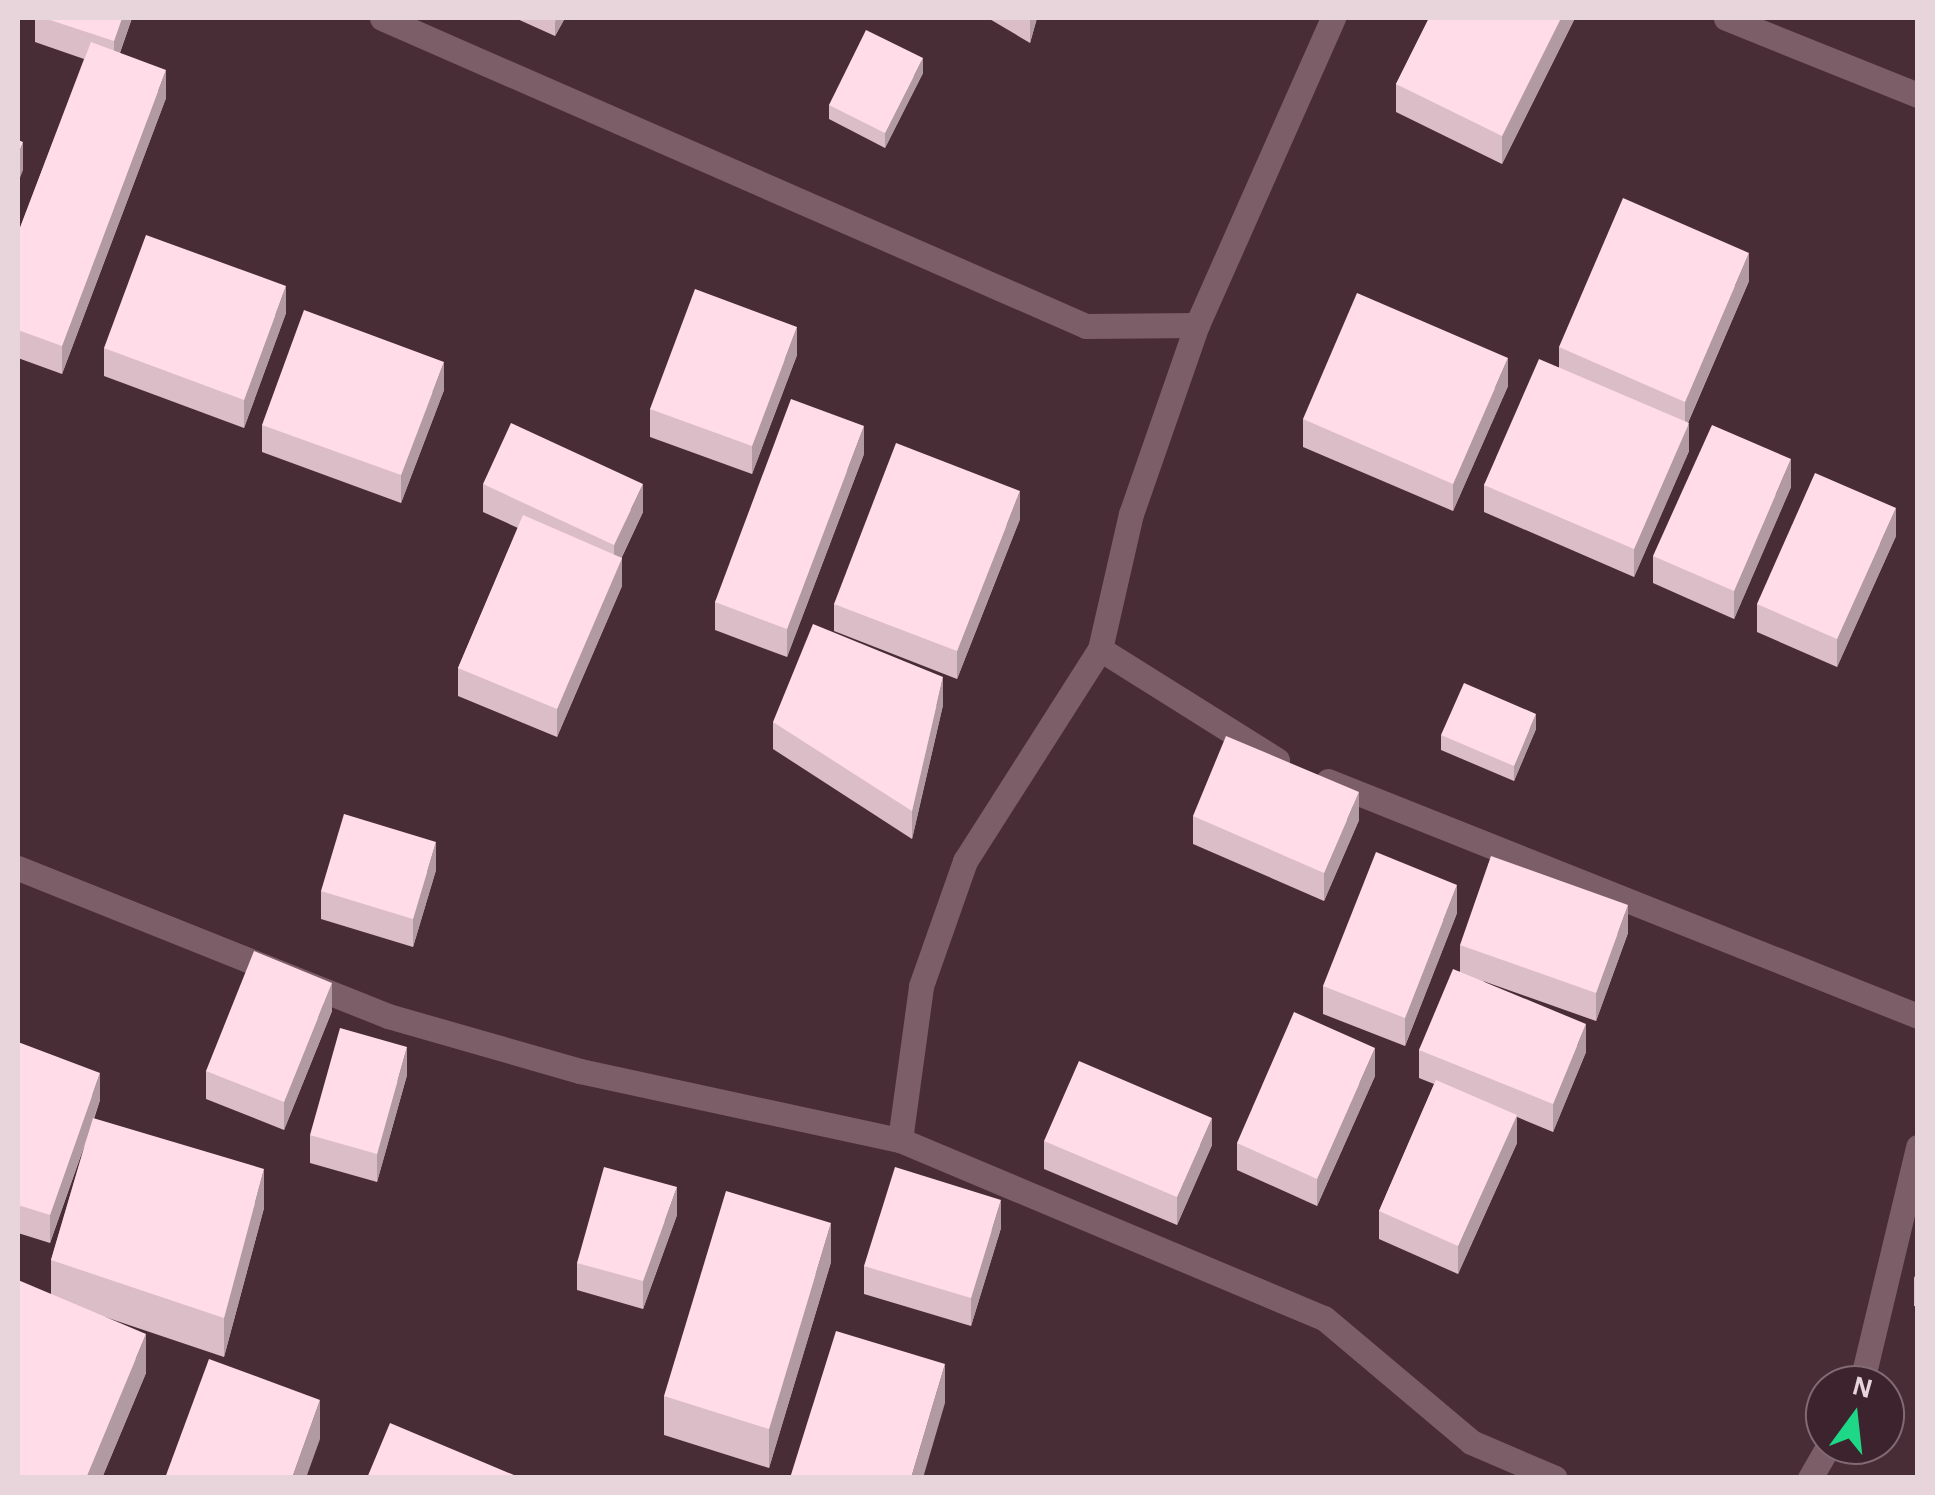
<!DOCTYPE html>
<html>
<head>
<meta charset="utf-8">
<style>
  body { margin:0 }
  #map { position:relative; width:1935px; height:1495px; overflow:hidden; background:#482d37; font-family:"Alegreya Sans",sans-serif }
  div>[style] { position:absolute }
  [style*='--x'] { left:calc(var(--x)*1px); top:calc(var(--y)*1px); width:calc(var(--w)*1px); rotate:calc(var(--a)*1deg) }
  .street>* { height:25px; margin:-12.5px; padding:0 12.5px; transform-origin:12.5px; border-radius:12.5px; background:#7c5e69 }
  .wall>* { inset:0; background:#dbbdc8 }
  .shaded-wall>* { inset:0; background:#b29aa2 }
  .building>* { inset:0; background:#ffdce8 }
  span { translate:-50% -50%; white-space:nowrap; text-align:center; line-height:1.15; -webkit-text-stroke:10px #3d232d; paint-order:stroke }
  .frame { position:absolute; inset:0; border:20px solid #e7d5db; pointer-events:none }
  .north { position:absolute; left:1805px; top:1365px; width:100px; height:100px; box-sizing:border-box; background:#3d232d; border:2px solid #816a73; border-radius:50%; rotate:15deg; font-size:28px; font-weight:700; line-height:40px; text-align:center; color:#e7d5db }
  .north::after { content:''; display:block; margin:auto; width:35px; height:45px; background:#1ed887; clip-path:polygon(50% 0,100% 100%,50% 72%,0 100%) }
</style>
</head>
<body>
<div id="map">
  <div class="street">
    <i style="--x:382;--y:18;--w:768;--a:23.63"></i>
    <i style="--x:1086;--y:326;--w:111;--a:-0.5"></i>
    <i style="--x:1726;--y:18;--w:207;--a:21.9"></i>
    <i style="--x:1100;--y:649;--w:209;--a:32.1"></i>
    <i style="--x:1328;--y:781;--w:635;--a:21.72"></i>
    <i style="--x:18;--y:868;--w:399;--a:21.8"></i>
    <i style="--x:388;--y:1016;--w:200;--a:16"></i>
    <i style="--x:580;--y:1071;--w:327;--a:12.2"></i>
    <i style="--x:900;--y:1140;--w:460;--a:22.8"></i>
    <i style="--x:1324;--y:1318;--w:192;--a:40.1"></i>
    <i style="--x:1471;--y:1442;--w:91;--a:23.2"></i>
    <i style="--x:900;--y:1140;--w:155;--a:-82.2"></i>
    <i style="--x:921;--y:986;--w:133;--a:-70.6"></i>
    <i style="--x:965;--y:861;--w:251;--a:-57.5"></i>
    <i style="--x:1100;--y:649;--w:139;--a:-77.1"></i>
    <i style="--x:1131;--y:514;--w:200;--a:-70.8"></i>
    <i style="--x:1197;--y:325;--w:336;--a:-66.1"></i>
    <i style="--x:1861;--y:1385;--w:245;--a:-76.5"></i>
    <i style="--x:1810;--y:1478;--w:38;--a:-60"></i>
  </div>
  <div class="wall">
    <i style="clip-path:polygon(35px 18px,132px 18px,120px 53px,166px 98px,62px 374px,18px 358px,18px 233px,84px 59px,35px 42px)"></i>
    <i style="clip-path:polygon(515px 18px,565px 18px,555px 36px)"></i>
    <i style="clip-path:polygon(988px 18px,1037px 18px,1030px 43px)"></i>
    <i style="clip-path:polygon(1429px 18px,1575px 18px,1502px 164px,1396px 112px,1396px 84px)"></i>
    <i style="clip-path:polygon(923px 73px,885px 148px,829px 119px,829px 105px)"></i>
    <i style="clip-path:polygon(1749px 281px,1688px 423px,1689px 451px,1634px 577px,1484px 512px,1484px 485px,1559px 367px,1559px 347px)"></i>
    <i style="clip-path:polygon(286px 313px,244px 428px,104px 376px,104px 348px)"></i>
    <i style="clip-path:polygon(797px 355px,752px 474px,650px 437px,650px 409px)"></i>
    <i style="clip-path:polygon(1508px 386px,1453px 511px,1303px 447px,1303px 419px)"></i>
    <i style="clip-path:polygon(444px 390px,401px 503px,262px 452px,262px 425px)"></i>
    <i style="clip-path:polygon(864px 454px,787px 657px,715px 630px,715px 602px)"></i>
    <i style="clip-path:polygon(483px 484px,643px 512px,622px 557px,622px 586px,557px 737px,458px 696px,458px 668px,518px 528px,483px 512px)"></i>
    <i style="clip-path:polygon(1791px 487px,1734px 619px,1653px 583px,1653px 556px)"></i>
    <i style="clip-path:polygon(1020px 519px,957px 679px,834px 631px,834px 604px)"></i>
    <i style="clip-path:polygon(1896px 536px,1837px 667px,1757px 632px,1757px 604px)"></i>
    <i style="clip-path:polygon(943px 705px,912px 839px,773px 749px,773px 722px)"></i>
    <i style="clip-path:polygon(1536px 729px,1514px 781px,1441px 750px,1441px 735px)"></i>
    <i style="clip-path:polygon(1193px 816px,1359px 820px,1324px 901px,1193px 844px)"></i>
    <i style="clip-path:polygon(436px 870px,413px 947px,321px 919px,321px 891px)"></i>
    <i style="clip-path:polygon(1457px 913px,1405px 1046px,1323px 1014px,1323px 986px)"></i>
    <i style="clip-path:polygon(1628px 933px,1596px 1021px,1483px 981px,1586px 1052px,1553px 1132px,1517px 1117px,1517px 1143px,1458px 1274px,1379px 1239px,1379px 1211px,1434px 1084px,1419px 1078px,1419px 1050px,1460px 971px,1460px 945px)"></i>
    <i style="clip-path:polygon(332px 1011px,284px 1130px,206px 1099px,206px 1071px)"></i>
    <i style="clip-path:polygon(18px 1042px,100px 1100px,94px 1119px,264px 1208px,224px 1357px,105px 1317px,146px 1373px,102px 1478px,18px 1478px,51px 1294px,51px 1260px,85px 1144px,50px 1243px,18px 1233px)"></i>
    <i style="clip-path:polygon(407px 1075px,377px 1182px,310px 1163px,310px 1135px)"></i>
    <i style="clip-path:polygon(1375px 1076px,1317px 1206px,1237px 1170px,1237px 1143px)"></i>
    <i style="clip-path:polygon(1044px 1141px,1212px 1145px,1177px 1225px,1044px 1169px)"></i>
    <i style="clip-path:polygon(677px 1215px,643px 1309px,577px 1290px,577px 1263px)"></i>
    <i style="clip-path:polygon(1001px 1228px,971px 1326px,864px 1294px,864px 1266px)"></i>
    <i style="clip-path:polygon(831px 1262px,769px 1468px,664px 1435px,664px 1396px)"></i>
    <i style="clip-path:polygon(1918px 1269px,1918px 1307px,1914px 1306px,1914px 1278px)"></i>
  </div>
  <div class="shaded-wall">
    <i style="clip-path:polygon(122px 18px,132px 18px,114px 69px,114px 41px)"></i>
    <i style="clip-path:polygon(557px 18px,565px 18px,555px 36px,555px 22px)"></i>
    <i style="clip-path:polygon(1030px 18px,1037px 18px,1030px 43px)"></i>
    <i style="clip-path:polygon(1561px 18px,1575px 18px,1502px 164px,1502px 136px)"></i>
    <i style="clip-path:polygon(923px 58px,923px 73px,885px 148px,885px 133px)"></i>
    <i style="clip-path:polygon(166px 70px,166px 98px,62px 374px,62px 346px)"></i>
    <i style="clip-path:polygon(23px 142px,23px 170px,18px 183px,18px 155px)"></i>
    <i style="clip-path:polygon(1749px 253px,1749px 281px,1685px 429px,1685px 402px)"></i>
    <i style="clip-path:polygon(286px 286px,286px 313px,244px 428px,244px 400px)"></i>
    <i style="clip-path:polygon(797px 327px,797px 355px,752px 474px,752px 446px)"></i>
    <i style="clip-path:polygon(1508px 358px,1508px 386px,1453px 511px,1453px 484px)"></i>
    <i style="clip-path:polygon(444px 362px,444px 390px,401px 503px,401px 475px)"></i>
    <i style="clip-path:polygon(1689px 423px,1689px 451px,1634px 577px,1634px 549px)"></i>
    <i style="clip-path:polygon(864px 426px,864px 454px,787px 657px,787px 629px)"></i>
    <i style="clip-path:polygon(1791px 459px,1791px 487px,1734px 619px,1734px 591px)"></i>
    <i style="clip-path:polygon(643px 484px,643px 512px,614px 573px,614px 545px)"></i>
    <i style="clip-path:polygon(1020px 491px,1020px 519px,957px 679px,957px 651px)"></i>
    <i style="clip-path:polygon(1896px 508px,1896px 536px,1837px 667px,1837px 639px)"></i>
    <i style="clip-path:polygon(622px 558px,622px 586px,557px 737px,557px 709px)"></i>
    <i style="clip-path:polygon(943px 677px,943px 705px,912px 839px,912px 811px)"></i>
    <i style="clip-path:polygon(1536px 714px,1536px 729px,1514px 781px,1514px 766px)"></i>
    <i style="clip-path:polygon(1359px 792px,1359px 820px,1324px 901px,1324px 873px)"></i>
    <i style="clip-path:polygon(436px 842px,436px 870px,413px 947px,413px 919px)"></i>
    <i style="clip-path:polygon(1457px 885px,1457px 913px,1405px 1046px,1405px 1018px)"></i>
    <i style="clip-path:polygon(1628px 905px,1628px 933px,1596px 1021px,1596px 993px)"></i>
    <i style="clip-path:polygon(332px 983px,332px 1011px,284px 1130px,284px 1102px)"></i>
    <i style="clip-path:polygon(1586px 1024px,1586px 1052px,1553px 1132px,1553px 1104px)"></i>
    <i style="clip-path:polygon(407px 1047px,407px 1075px,377px 1182px,377px 1154px)"></i>
    <i style="clip-path:polygon(1375px 1048px,1375px 1076px,1317px 1206px,1317px 1179px)"></i>
    <i style="clip-path:polygon(100px 1073px,100px 1100px,50px 1243px,50px 1215px)"></i>
    <i style="clip-path:polygon(1517px 1115px,1517px 1143px,1458px 1274px,1458px 1246px)"></i>
    <i style="clip-path:polygon(1212px 1118px,1212px 1145px,1177px 1225px,1177px 1197px)"></i>
    <i style="clip-path:polygon(264px 1169px,264px 1208px,224px 1357px,224px 1318px)"></i>
    <i style="clip-path:polygon(677px 1187px,677px 1215px,643px 1309px,643px 1281px)"></i>
    <i style="clip-path:polygon(1001px 1200px,1001px 1228px,971px 1326px,971px 1298px)"></i>
    <i style="clip-path:polygon(831px 1223px,831px 1262px,769px 1468px,769px 1429px)"></i>
    <i style="clip-path:polygon(146px 1334px,146px 1373px,102px 1478px,86px 1478px)"></i>
    <i style="clip-path:polygon(945px 1364px,945px 1403px,923px 1478px,911px 1478px)"></i>
    <i style="clip-path:polygon(320px 1400px,320px 1439px,306px 1478px,292px 1478px)"></i>
  </div>
  <div class="building">
    <i style="clip-path:polygon(44px 18px,122px 18px,114px 41px)"></i>
    <i style="clip-path:polygon(1429px 18px,1561px 18px,1502px 136px,1396px 84px)"></i>
    <i style="clip-path:polygon(866px 30px,923px 58px,885px 133px,829px 105px)"></i>
    <i style="clip-path:polygon(91px 42px,166px 70px,62px 346px,18px 330px,18px 233px)"></i>
    <i style="clip-path:polygon(18px 140px,23px 142px,18px 155px)"></i>
    <i style="clip-path:polygon(1623px 198px,1749px 253px,1685px 402px,1559px 347px)"></i>
    <i style="clip-path:polygon(146px 235px,286px 286px,244px 400px,104px 348px)"></i>
    <i style="clip-path:polygon(695px 289px,797px 327px,752px 446px,650px 409px)"></i>
    <i style="clip-path:polygon(1357px 293px,1508px 358px,1453px 484px,1303px 419px)"></i>
    <i style="clip-path:polygon(304px 310px,444px 362px,401px 475px,262px 425px)"></i>
    <i style="clip-path:polygon(1539px 359px,1689px 423px,1634px 549px,1484px 485px)"></i>
    <i style="clip-path:polygon(791px 399px,864px 426px,787px 629px,715px 602px)"></i>
    <i style="clip-path:polygon(511px 423px,643px 484px,614px 545px,483px 484px)"></i>
    <i style="clip-path:polygon(1712px 425px,1791px 459px,1734px 591px,1653px 556px)"></i>
    <i style="clip-path:polygon(896px 443px,1020px 491px,957px 651px,834px 604px)"></i>
    <i style="clip-path:polygon(1815px 473px,1896px 508px,1837px 639px,1757px 604px)"></i>
    <i style="clip-path:polygon(523px 515px,622px 558px,557px 709px,458px 668px)"></i>
    <i style="clip-path:polygon(813px 624px,943px 677px,912px 811px,773px 722px)"></i>
    <i style="clip-path:polygon(1464px 683px,1536px 714px,1514px 766px,1441px 735px)"></i>
    <i style="clip-path:polygon(1226px 736px,1359px 792px,1324px 873px,1193px 816px)"></i>
    <i style="clip-path:polygon(344px 814px,436px 842px,413px 919px,321px 891px)"></i>
    <i style="clip-path:polygon(1376px 852px,1457px 885px,1405px 1018px,1323px 986px)"></i>
    <i style="clip-path:polygon(1491px 856px,1628px 905px,1596px 993px,1460px 945px)"></i>
    <i style="clip-path:polygon(254px 951px,332px 983px,284px 1102px,206px 1071px)"></i>
    <i style="clip-path:polygon(1453px 969px,1586px 1024px,1553px 1104px,1419px 1050px)"></i>
    <i style="clip-path:polygon(1294px 1012px,1375px 1048px,1317px 1179px,1237px 1143px)"></i>
    <i style="clip-path:polygon(340px 1028px,407px 1047px,377px 1154px,310px 1135px)"></i>
    <i style="clip-path:polygon(18px 1042px,100px 1073px,50px 1215px,18px 1205px)"></i>
    <i style="clip-path:polygon(1079px 1061px,1212px 1118px,1177px 1197px,1044px 1141px)"></i>
    <i style="clip-path:polygon(1436px 1080px,1517px 1115px,1458px 1246px,1379px 1211px)"></i>
    <i style="clip-path:polygon(93px 1118px,264px 1169px,224px 1318px,51px 1260px)"></i>
    <i style="clip-path:polygon(604px 1167px,677px 1187px,643px 1281px,577px 1263px)"></i>
    <i style="clip-path:polygon(895px 1167px,1001px 1200px,971px 1298px,864px 1266px)"></i>
    <i style="clip-path:polygon(726px 1191px,831px 1223px,769px 1429px,664px 1396px)"></i>
    <i style="clip-path:polygon(18px 1280px,146px 1334px,86px 1478px,18px 1478px)"></i>
    <i style="clip-path:polygon(836px 1331px,945px 1364px,911px 1478px,790px 1478px)"></i>
    <i style="clip-path:polygon(209px 1359px,320px 1400px,292px 1478px,165px 1478px)"></i>
    <i style="clip-path:polygon(390px 1423px,521px 1478px,367px 1478px)"></i>
  </div>
  <div class="frame"></div>
  <div class="north">N</div>
</div>
</body>
</html>
